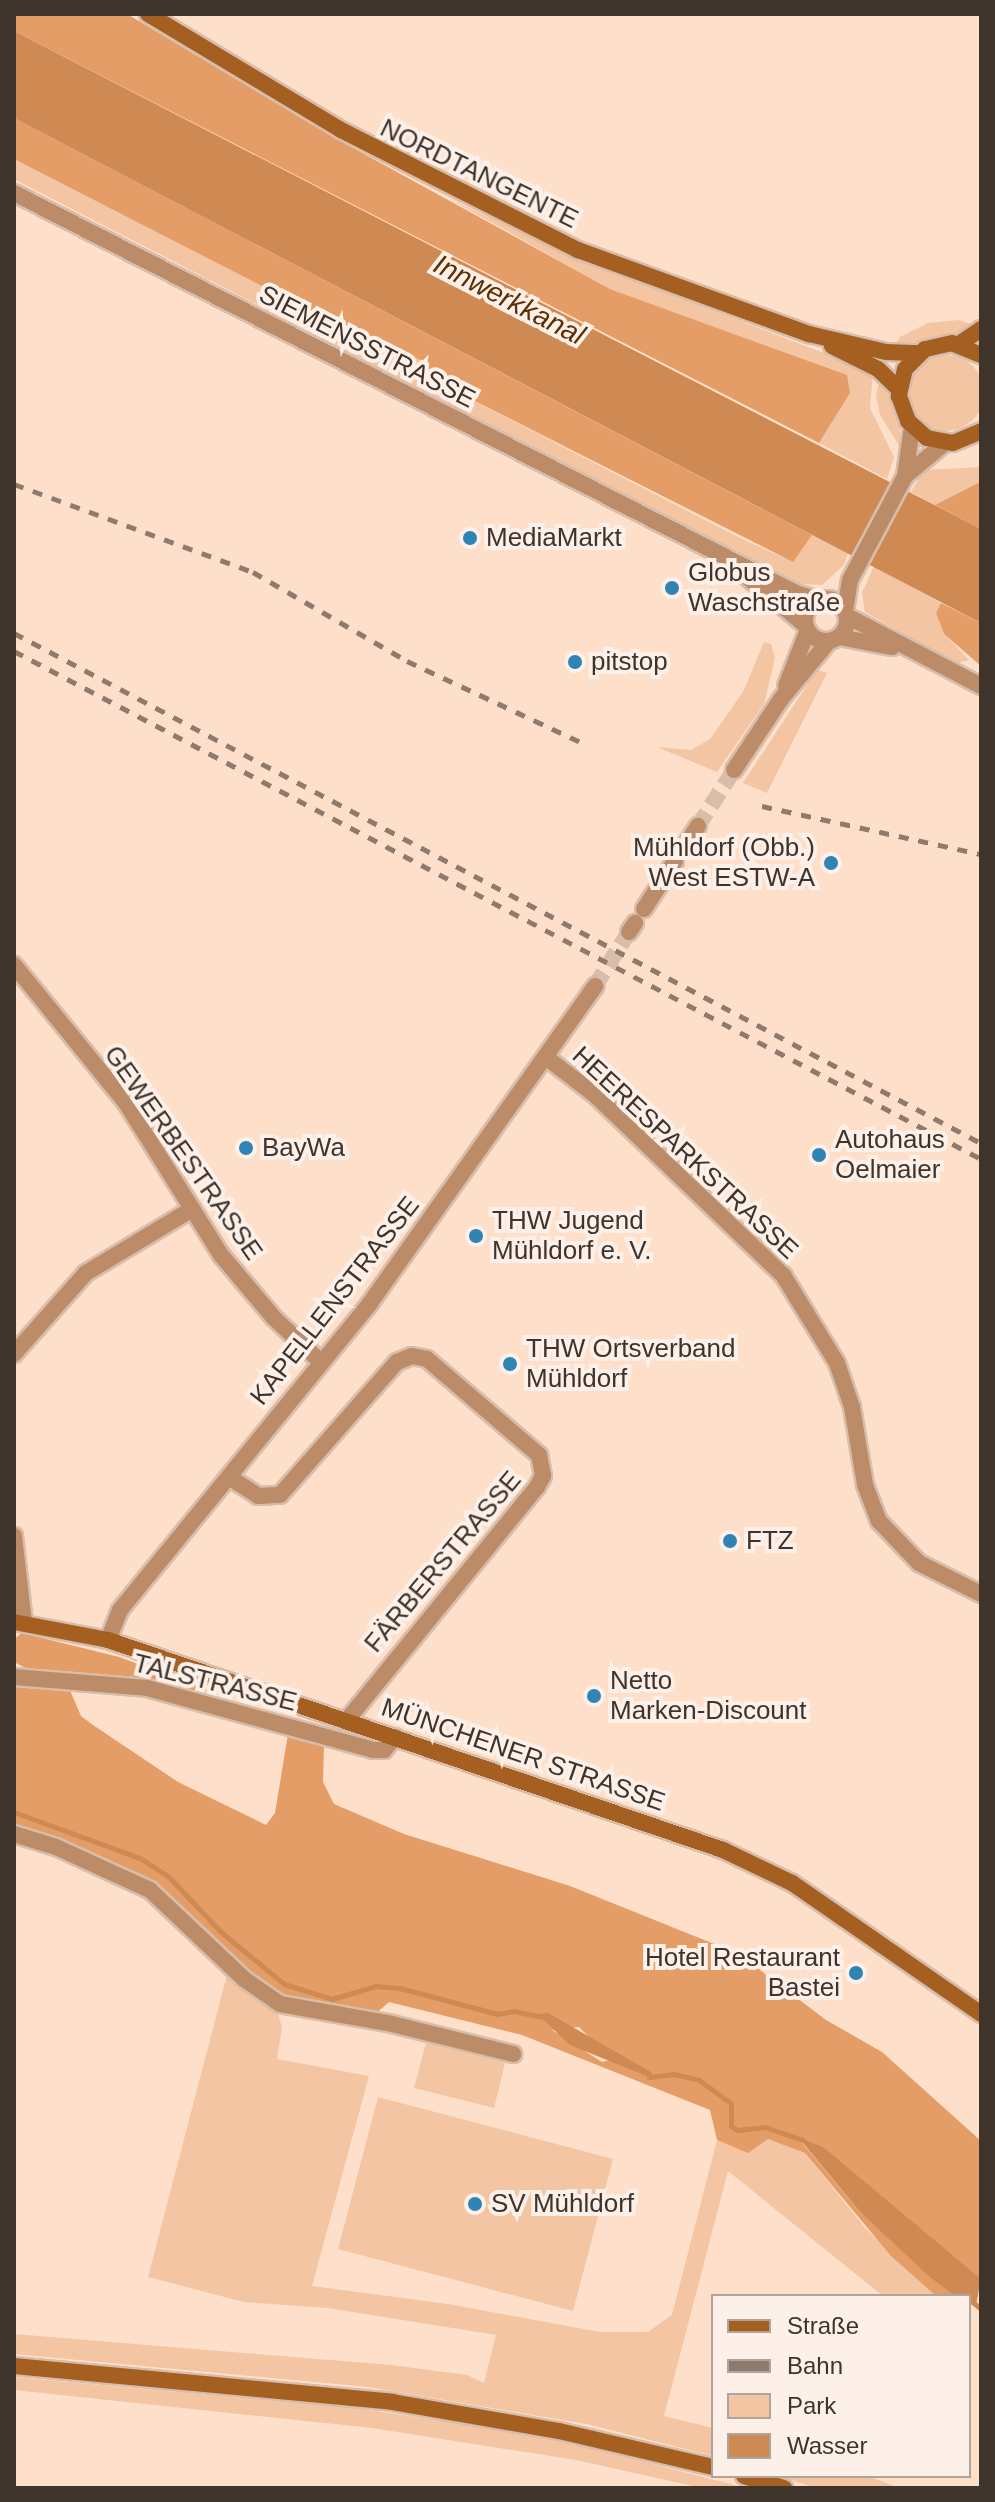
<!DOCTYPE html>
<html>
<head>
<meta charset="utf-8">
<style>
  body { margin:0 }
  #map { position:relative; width:995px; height:2502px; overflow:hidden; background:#fddfca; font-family:Arial,sans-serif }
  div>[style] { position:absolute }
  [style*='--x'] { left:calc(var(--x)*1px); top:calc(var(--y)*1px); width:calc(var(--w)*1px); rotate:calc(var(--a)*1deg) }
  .green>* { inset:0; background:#f3c5a3 }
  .round { border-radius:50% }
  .forest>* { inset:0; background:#e49d66 }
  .water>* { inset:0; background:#cf8953 }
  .stream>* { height:5px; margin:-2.5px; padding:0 2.5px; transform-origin:2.5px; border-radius:2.5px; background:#cf8953 }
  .street-tunnel>* { height:16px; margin-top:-8px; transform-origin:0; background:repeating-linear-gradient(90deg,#d7bdaa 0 16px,transparent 0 24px) }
  .roads { filter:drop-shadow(2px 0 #d7bdaa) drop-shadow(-2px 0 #d7bdaa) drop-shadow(0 2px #d7bdaa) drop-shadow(0 -2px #d7bdaa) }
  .street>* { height:16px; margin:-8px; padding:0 8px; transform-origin:8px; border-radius:8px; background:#bc8c68 }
  .street>.ring { margin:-8px; padding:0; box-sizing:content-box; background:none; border:16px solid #bc8c68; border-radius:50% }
  .secondary>* { height:16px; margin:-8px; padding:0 8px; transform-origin:8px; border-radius:8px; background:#a45f21 }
  .rail>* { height:5px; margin-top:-2.5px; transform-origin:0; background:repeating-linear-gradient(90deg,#8e7b6e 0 10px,transparent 0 20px) }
  .dots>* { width:22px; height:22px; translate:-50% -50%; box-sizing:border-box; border:4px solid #fcf0e8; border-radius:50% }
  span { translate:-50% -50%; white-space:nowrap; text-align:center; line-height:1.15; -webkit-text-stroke:8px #fcf0e8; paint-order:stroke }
  .street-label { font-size:26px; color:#3f342c }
  .poi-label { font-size:26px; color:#3f342c }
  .left { translate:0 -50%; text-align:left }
  .right { translate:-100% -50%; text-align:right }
  .water-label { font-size:28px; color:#5c2f01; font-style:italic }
  .frame { position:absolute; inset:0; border:16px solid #3f342c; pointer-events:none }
  .legend { position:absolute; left:711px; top:2294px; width:260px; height:184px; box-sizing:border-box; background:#fcf0e8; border:2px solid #b0a59d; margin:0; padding:10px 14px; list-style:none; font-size:24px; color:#3f342c }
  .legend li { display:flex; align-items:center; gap:16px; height:40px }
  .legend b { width:40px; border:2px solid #b0a59d }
</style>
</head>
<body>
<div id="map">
  <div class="green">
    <i style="clip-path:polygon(14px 159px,377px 345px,419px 358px,449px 388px,744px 540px,792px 561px,812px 535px,848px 553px,844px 565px,822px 585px,798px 584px,14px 179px)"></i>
    <i style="clip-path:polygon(448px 198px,559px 251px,873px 372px,870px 408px,894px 457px,887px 479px,819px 443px,850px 393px,807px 361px,610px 289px)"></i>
    <i style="clip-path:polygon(959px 320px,977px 326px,959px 337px,893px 349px,900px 337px,928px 323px)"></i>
    <i class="round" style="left:908px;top:355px;width:76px;height:76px"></i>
    <i style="clip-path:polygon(880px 378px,900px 423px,900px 447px,880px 415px,876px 396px)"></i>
    <i style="clip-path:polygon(981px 467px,981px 482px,935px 505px,911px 492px,924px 470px)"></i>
    <i style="clip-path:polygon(874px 566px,941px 603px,936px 613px,944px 634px,969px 660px,957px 663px,865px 612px,862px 593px)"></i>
    <i style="clip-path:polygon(764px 642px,771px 644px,775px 658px,764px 704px,717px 772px,657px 747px,691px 750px,710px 739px,743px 692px)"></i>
    <i style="clip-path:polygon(817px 670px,827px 673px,767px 793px,743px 783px)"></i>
    <i style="clip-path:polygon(228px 1971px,278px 2014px,282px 2027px,277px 2059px,369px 2076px,312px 2286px,448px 2304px,600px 2332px,648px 2332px,672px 2315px,717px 2140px,748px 2152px,767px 2138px,805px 2153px,865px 2228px,937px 2296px,883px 2296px,728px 2171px,664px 2416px,713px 2428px,713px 2456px,587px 2424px,368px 2387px,14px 2354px,14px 2334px,391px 2365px,467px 2375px,484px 2383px,496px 2335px,328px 2308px,244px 2302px,148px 2277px)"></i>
    <i style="clip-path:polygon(426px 2043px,505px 2063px,494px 2108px,414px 2088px)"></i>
    <i style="clip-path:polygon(378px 2097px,613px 2159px,573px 2311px,338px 2249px)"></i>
    <i style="clip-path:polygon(14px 2377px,362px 2409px,476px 2426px,586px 2447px,746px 2488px,702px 2488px,576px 2460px,372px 2428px,14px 2390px)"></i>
    <i style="clip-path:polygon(780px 2476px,868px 2476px,899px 2488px,815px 2488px)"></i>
  </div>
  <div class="forest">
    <i style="clip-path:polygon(14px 14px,127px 14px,335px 138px,610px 289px,847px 375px,850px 393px,819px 443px,14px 31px)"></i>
    <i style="clip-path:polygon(14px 118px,812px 535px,793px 562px,449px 388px,419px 359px,377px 345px,14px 159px)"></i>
    <i style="clip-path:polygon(981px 482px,981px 529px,935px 505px,978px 483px)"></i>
    <i style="clip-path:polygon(941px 603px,981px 623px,981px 666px,944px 634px,936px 613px)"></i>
    <i style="clip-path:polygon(22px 1633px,119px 1657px,208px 1690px,207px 1695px,101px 1675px,37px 1674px,14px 1662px,14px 1639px)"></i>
    <i style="clip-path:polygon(evenodd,14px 1684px,69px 1688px,81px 1716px,93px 1725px,178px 1782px,266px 1825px,275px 1813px,288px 1734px,324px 1745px,323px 1782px,334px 1804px,404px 1834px,570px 1886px,739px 1954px,826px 2020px,882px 2052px,981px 2141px,981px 2279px,799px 2139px,861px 2213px,955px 2296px,934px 2294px,891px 2256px,805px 2153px,768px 2139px,748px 2153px,717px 2140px,710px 2110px,522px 2035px,389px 2002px,373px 2016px,290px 2003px,266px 1992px,148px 1882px,70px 1847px,14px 1830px,14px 1684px,579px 2027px,591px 2039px,620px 2057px,602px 2062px,552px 2030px,579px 2027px)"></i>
  </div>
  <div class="water">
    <i style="clip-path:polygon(14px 31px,981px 529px,981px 623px,14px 118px)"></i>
    <i style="clip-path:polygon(548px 2013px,651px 2072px,654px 2079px,570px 2045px,537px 2014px)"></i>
    <i style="clip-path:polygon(798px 2137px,823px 2147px,981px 2279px,976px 2305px,969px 2296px,955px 2296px,930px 2277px,861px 2213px)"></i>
  </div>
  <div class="stream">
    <i style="--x:14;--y:1812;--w:134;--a:20.1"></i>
    <i style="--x:140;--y:1858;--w:33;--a:33"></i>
    <i style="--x:168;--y:1876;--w:77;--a:46.6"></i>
    <i style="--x:221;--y:1932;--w:82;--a:39.5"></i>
    <i style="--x:284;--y:1984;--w:50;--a:17.4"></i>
    <i style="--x:332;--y:1999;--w:46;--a:-16.5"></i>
    <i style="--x:376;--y:1986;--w:24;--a:5"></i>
    <i style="--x:400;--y:1988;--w:101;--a:14.9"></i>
    <i style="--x:498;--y:2014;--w:16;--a:-11"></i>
    <i style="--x:514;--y:2011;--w:29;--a:12"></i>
    <i style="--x:649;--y:2077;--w:25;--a:-7"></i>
    <i style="--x:674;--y:2074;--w:26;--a:13"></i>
    <i style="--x:699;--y:2080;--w:39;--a:36"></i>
    <i style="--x:731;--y:2103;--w:23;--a:90"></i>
    <i style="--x:731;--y:2126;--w:7;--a:34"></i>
    <i style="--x:737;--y:2130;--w:28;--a:-6"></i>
    <i style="--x:765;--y:2127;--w:39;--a:19"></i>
    <i style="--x:969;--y:2299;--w:16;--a:40"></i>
  </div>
  <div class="street-tunnel">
    <i style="--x:698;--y:826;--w:67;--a:-57.3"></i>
    <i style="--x:595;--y:986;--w:64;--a:-57.8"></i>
  </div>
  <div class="roads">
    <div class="street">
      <i style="--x:14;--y:193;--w:881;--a:27.09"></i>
      <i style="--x:798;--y:594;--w:22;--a:16"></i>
      <i style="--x:905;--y:476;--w:52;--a:-39.5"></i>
      <i style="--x:746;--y:576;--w:77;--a:39.7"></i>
      <i class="ring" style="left:805px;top:599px;width:26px;height:26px"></i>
      <i style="--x:845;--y:611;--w:31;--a:-81"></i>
      <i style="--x:850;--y:580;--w:118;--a:-62.1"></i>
      <i style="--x:905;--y:476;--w:49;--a:-81.9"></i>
      <i style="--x:847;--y:616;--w:151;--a:27.6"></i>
      <i style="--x:839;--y:637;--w:54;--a:10.7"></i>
      <i style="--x:786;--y:686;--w:58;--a:-68.7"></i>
      <i style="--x:734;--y:770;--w:85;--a:-56.5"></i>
      <i style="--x:781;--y:699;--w:75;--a:-50.4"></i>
      <i style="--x:685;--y:846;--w:24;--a:-57"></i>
      <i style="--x:644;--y:909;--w:57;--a:-57.1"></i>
      <i style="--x:629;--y:932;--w:11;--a:-56"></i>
      <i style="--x:14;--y:965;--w:178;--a:50.9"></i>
      <i style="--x:126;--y:1103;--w:179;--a:58"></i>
      <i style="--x:221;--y:1255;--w:82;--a:49.9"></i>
      <i style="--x:274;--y:1318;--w:63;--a:43.1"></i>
      <i style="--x:547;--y:1058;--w:59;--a:37.5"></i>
      <i style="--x:594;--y:1094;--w:262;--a:43.8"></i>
      <i style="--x:783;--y:1275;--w:103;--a:58.5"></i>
      <i style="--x:837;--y:1363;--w:46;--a:71.2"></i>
      <i style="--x:852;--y:1407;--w:79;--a:80.5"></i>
      <i style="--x:865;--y:1485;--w:39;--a:69"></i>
      <i style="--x:879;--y:1521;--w:58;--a:46.4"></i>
      <i style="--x:919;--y:1563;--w:69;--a:26.6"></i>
      <i style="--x:14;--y:1354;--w:108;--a:-48.4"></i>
      <i style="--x:86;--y:1273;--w:124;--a:-31.1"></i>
      <i style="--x:229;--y:1477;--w:35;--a:33"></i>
      <i style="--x:258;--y:1496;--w:22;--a:-3"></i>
      <i style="--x:280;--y:1495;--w:177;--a:-48.7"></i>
      <i style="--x:397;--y:1362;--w:16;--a:-22"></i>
      <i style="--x:412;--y:1356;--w:15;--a:11"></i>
      <i style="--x:427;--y:1359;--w:148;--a:40.6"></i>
      <i style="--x:539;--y:1455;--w:21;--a:79"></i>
      <i style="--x:543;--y:1476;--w:13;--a:119"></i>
      <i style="--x:537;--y:1487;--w:301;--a:129.2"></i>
      <i style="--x:14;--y:1536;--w:88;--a:83.4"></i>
      <i style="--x:108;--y:1640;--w:32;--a:-68"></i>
      <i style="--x:120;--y:1610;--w:396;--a:-50.8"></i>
      <i style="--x:370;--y:1303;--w:389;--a:-54.6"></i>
      <i style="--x:14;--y:1677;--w:133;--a:4.7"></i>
      <i style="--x:147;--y:1688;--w:234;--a:15.3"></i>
      <i style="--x:373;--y:1750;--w:11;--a:0"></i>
      <i style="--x:384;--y:1750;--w:17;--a:-50"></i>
      <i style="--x:14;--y:1834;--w:44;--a:17.2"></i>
      <i style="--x:56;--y:1847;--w:103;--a:24.6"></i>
      <i style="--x:150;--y:1890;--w:129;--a:43.4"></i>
      <i style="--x:244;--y:1979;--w:44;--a:34.8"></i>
      <i style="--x:280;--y:2004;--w:114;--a:10.1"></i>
      <i style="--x:392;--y:2024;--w:125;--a:13.9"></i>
    </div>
    <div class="secondary">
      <i style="--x:148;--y:14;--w:225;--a:31"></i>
      <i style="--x:341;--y:130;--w:266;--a:26.9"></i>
      <i style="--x:578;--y:250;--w:246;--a:20"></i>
      <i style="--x:809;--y:334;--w:79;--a:13.2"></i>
      <i style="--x:886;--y:352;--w:33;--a:2"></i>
      <i style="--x:959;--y:344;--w:27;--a:-34"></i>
      <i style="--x:832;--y:346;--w:51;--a:26.6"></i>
      <i style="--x:878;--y:369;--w:29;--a:44"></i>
      <i style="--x:981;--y:355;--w:31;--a:-158"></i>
      <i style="--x:952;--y:343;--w:28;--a:167"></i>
      <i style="--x:925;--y:349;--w:28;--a:135"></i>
      <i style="--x:905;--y:369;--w:28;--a:103"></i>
      <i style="--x:899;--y:396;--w:27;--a:70"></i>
      <i style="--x:908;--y:421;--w:25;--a:42"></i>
      <i style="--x:927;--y:438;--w:26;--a:11"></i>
      <i style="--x:953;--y:443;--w:30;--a:-23"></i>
      <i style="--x:14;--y:1622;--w:96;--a:10.8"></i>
      <i style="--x:108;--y:1640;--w:650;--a:18.85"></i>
      <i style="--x:723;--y:1850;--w:76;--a:25.6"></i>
      <i style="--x:792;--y:1883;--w:230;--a:34.7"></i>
      <i style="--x:14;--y:2366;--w:380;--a:5.4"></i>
      <i style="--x:392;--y:2402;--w:169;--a:9.9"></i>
      <i style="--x:559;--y:2431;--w:158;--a:13.2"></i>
      <i style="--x:744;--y:2476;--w:42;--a:16.7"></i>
    </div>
  </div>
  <div class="rail">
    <i style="--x:14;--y:484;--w:255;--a:20.2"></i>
    <i style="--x:253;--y:572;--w:178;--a:30"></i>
    <i style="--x:407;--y:661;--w:192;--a:25"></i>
    <i style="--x:14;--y:633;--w:1093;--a:27.81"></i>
    <i style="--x:14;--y:651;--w:1092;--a:27.71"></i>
    <i style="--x:762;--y:806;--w:224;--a:12.4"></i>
  </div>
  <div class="dots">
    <i style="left:470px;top:538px;background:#3084b4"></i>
    <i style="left:672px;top:588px;background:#3084b4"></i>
    <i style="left:575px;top:662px;background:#3084b4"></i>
    <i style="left:831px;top:863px;background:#3084b4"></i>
    <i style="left:246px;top:1148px;background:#3084b4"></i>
    <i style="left:819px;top:1155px;background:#3084b4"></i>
    <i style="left:476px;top:1236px;background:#3084b4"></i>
    <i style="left:510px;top:1364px;background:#3084b4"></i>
    <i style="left:730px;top:1541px;background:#3084b4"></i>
    <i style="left:594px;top:1696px;background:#3084b4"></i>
    <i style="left:856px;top:1973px;background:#3084b4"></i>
    <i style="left:475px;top:2204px;background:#3084b4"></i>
  </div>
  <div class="street-label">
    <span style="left:479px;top:174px;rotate:26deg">NORDTANGENTE</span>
    <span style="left:367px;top:347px;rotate:27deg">SIEMENSSTRASSE</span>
    <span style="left:183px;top:1153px;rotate:55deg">GEWERBESTRASSE</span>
    <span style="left:685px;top:1153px;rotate:43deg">HEERESPARKSTRASSE</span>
    <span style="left:335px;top:1301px;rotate:-52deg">KAPELLENSTRASSE</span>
    <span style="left:443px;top:1562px;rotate:-50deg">FÄRBERSTRASSE</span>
    <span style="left:215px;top:1683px;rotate:14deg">TALSTRASSE</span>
    <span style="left:523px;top:1755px;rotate:19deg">MÜNCHENER STRASSE</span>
  </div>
  <div class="poi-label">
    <span class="left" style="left:486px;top:538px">MediaMarkt</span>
    <span class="left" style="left:688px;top:588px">Globus<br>Waschstraße</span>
    <span class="left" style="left:591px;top:662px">pitstop</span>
    <span class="right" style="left:815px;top:863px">Mühldorf (Obb.)<br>West ESTW-A</span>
    <span class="left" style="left:835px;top:1155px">Autohaus<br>Oelmaier</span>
    <span class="left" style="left:262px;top:1148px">BayWa</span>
    <span class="left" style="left:492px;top:1236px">THW Jugend<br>Mühldorf e. V.</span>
    <span class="left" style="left:526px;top:1364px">THW Ortsverband<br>Mühldorf</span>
    <span class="left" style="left:746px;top:1541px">FTZ</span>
    <span class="left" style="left:610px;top:1696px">Netto<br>Marken-Discount</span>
    <span class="right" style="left:840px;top:1973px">Hotel Restaurant<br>Bastei</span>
    <span class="left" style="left:491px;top:2204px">SV Mühldorf</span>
  </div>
  <div class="water-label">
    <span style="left:509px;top:300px;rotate:27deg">Innwerkkanal</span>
  </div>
  <div class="frame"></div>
  <ul class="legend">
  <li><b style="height:10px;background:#a45f21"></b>Straße</li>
  <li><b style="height:10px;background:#8e7b6e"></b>Bahn</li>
  <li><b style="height:22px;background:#f3c5a3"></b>Park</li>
  <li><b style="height:22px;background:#cf8953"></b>Wasser</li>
  </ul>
</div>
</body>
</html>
